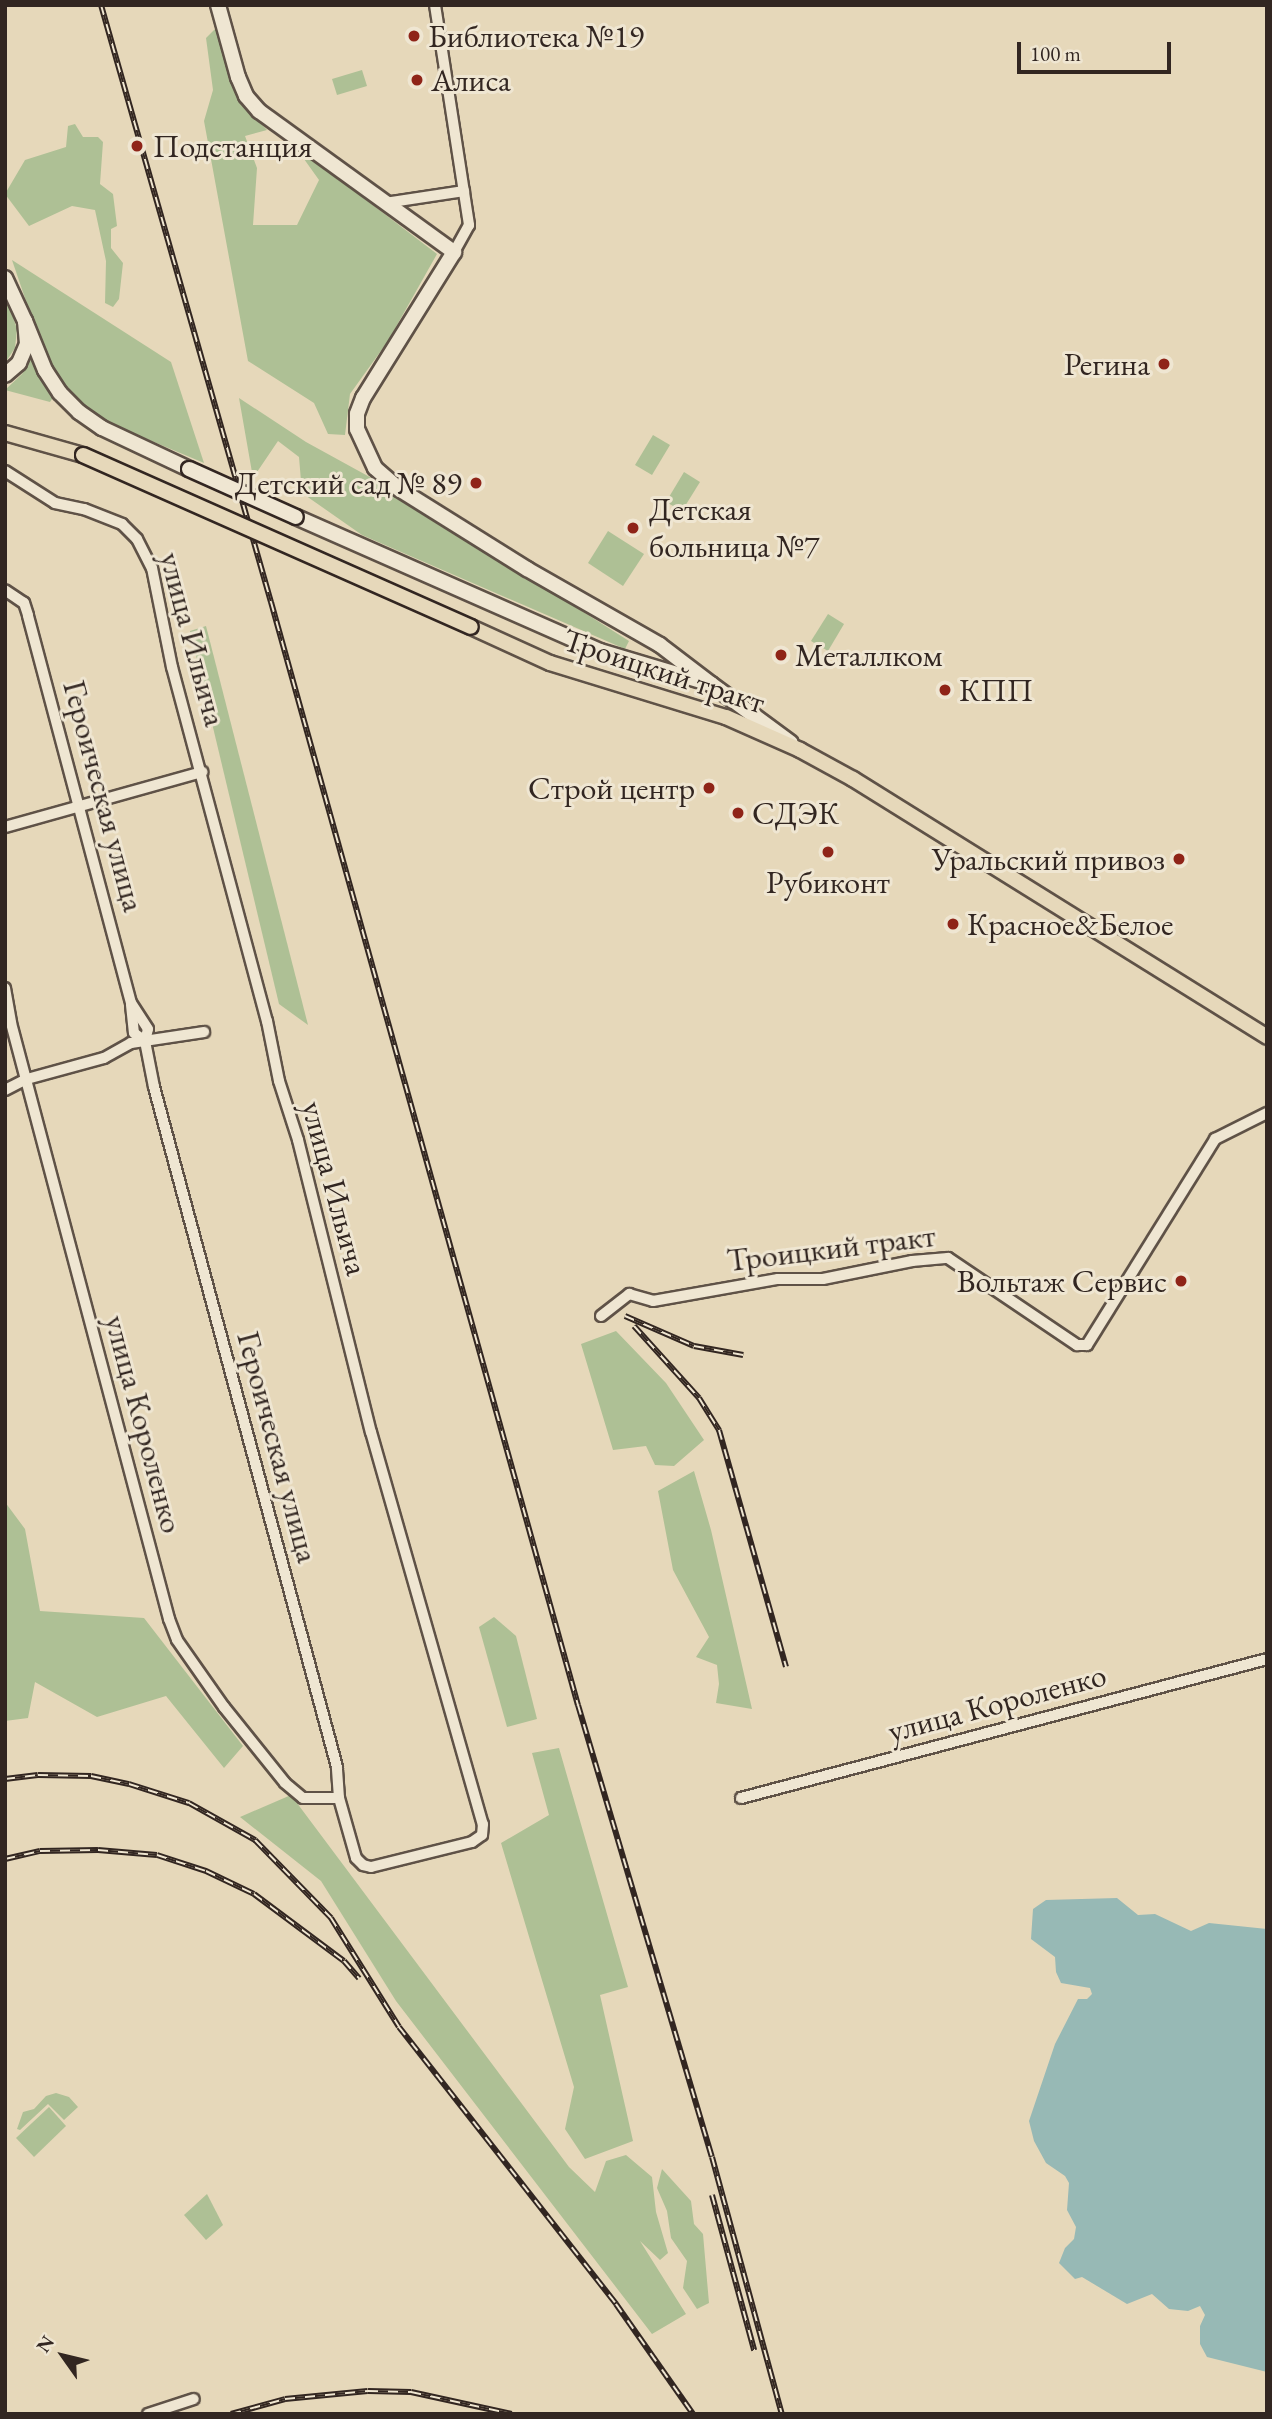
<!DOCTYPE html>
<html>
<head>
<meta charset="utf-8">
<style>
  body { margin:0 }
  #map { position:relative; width:1272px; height:2419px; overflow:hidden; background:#e6d8ba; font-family:"EB Garamond",serif }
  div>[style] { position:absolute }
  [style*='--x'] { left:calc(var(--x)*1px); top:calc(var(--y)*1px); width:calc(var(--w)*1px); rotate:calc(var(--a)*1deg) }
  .green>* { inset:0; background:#aec095 }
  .water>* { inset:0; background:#97b9b5 }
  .roads { filter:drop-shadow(2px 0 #5f5247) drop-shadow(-2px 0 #5f5247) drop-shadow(0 2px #5f5247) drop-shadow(0 -2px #5f5247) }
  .street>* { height:10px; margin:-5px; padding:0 5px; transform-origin:5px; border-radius:5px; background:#efe6d2 }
  .secondary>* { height:14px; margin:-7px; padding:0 7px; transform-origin:7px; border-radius:7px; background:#efe6d2 }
  .primary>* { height:14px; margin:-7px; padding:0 7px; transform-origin:7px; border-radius:7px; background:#e6d8ba }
  .rail>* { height:6px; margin-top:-3px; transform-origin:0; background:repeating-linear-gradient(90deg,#efe6d2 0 10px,#322621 0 20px); box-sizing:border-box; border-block:2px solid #322621 }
  .bridges { filter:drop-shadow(2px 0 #322621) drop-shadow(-2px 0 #322621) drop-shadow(0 2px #322621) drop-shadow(0 -2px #322621) }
  .secondary-bridge>* { height:14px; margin:-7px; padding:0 7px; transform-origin:7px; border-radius:7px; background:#efe6d2 }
  .primary-bridge>* { height:14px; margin:-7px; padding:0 7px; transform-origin:7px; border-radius:7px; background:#e6d8ba }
  .dots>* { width:19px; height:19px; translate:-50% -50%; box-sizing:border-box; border:4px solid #efe6d2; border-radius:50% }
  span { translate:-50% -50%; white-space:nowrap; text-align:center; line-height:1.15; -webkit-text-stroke:6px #efe6d2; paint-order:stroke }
  .poi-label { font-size:32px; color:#322621 }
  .left { translate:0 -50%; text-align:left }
  .right { translate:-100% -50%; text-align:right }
  .street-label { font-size:32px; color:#322621 }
  .frame { position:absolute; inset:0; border:7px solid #322621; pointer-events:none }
  .north { position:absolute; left:28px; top:2321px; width:70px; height:70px; -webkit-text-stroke:5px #efe6d2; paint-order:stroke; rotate:304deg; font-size:19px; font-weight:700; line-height:28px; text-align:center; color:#322621 }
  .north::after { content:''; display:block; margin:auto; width:24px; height:32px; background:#322621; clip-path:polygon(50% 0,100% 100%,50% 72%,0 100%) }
  .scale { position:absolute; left:1017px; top:42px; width:154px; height:32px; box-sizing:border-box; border:4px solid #322621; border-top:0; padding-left:9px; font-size:21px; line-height:24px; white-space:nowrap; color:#322621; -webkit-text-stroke:5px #efe6d2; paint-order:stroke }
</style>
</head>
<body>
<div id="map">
  <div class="green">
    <i style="clip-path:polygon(216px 28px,233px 88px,248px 110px,267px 130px,245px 136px,257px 168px,253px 225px,297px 225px,319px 180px,294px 145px,437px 254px,388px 341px,350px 394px,345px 435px,328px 434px,314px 403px,248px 361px,204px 121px,213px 90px,206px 38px)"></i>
    <i style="clip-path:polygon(362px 70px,367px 86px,337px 95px,332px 79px)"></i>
    <i style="clip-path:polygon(75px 124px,83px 137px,98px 137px,103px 142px,100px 184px,113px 194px,117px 226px,111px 229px,111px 248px,123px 263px,119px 299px,113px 307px,105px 303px,106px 261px,95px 210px,72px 206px,29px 226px,5px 194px,25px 160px,66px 147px,68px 126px)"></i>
    <i style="clip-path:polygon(12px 260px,171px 362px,204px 463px,104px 421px,88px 412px,68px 392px,41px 345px)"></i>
    <i style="clip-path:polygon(5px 293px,17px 329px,15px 348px,5px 363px)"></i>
    <i style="clip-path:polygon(33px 356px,54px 396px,50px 402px,5px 390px,22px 374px)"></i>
    <i style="clip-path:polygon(239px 398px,306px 442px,377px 481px,629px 641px,625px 649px,362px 535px,302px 493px,299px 457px,278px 441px,253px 478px)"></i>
    <i style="clip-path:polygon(653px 435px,670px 445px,652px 475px,635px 465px)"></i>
    <i style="clip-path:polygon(684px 472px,700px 482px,682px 511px,666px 502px)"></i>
    <i style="clip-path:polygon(608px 531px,644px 554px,623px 586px,588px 563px)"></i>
    <i style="clip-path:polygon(828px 614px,844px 624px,828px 651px,811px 641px)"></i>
    <i style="clip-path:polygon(206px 626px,308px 1025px,279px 1004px,190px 631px)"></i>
    <i style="clip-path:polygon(616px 1331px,666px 1383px,704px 1440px,674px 1466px,655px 1465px,646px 1446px,613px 1450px,581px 1344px)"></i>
    <i style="clip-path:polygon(694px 1471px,711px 1530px,752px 1709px,716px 1703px,719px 1684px,717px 1665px,696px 1657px,709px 1637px,673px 1570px,658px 1491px)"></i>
    <i style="clip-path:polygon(5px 1502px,25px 1529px,40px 1611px,144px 1618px,243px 1746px,224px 1768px,166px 1696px,97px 1717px,35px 1682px,28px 1718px,5px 1721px)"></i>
    <i style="clip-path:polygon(494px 1617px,516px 1636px,537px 1719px,507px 1727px,479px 1627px)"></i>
    <i style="clip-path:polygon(559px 1748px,628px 1987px,600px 1995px,633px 2141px,585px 2159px,565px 2129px,574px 2087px,501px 1843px,549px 1815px,532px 1753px)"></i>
    <i style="clip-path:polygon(291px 1795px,569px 2167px,595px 2192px,606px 2161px,626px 2155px,652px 2177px,656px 2212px,668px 2253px,660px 2260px,640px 2241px,686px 2314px,652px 2334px,396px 2001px,321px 1881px,240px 1817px)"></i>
    <i style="clip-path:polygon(56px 2093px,69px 2097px,78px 2107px,64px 2120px,48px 2104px,20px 2130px,17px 2129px,23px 2112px,34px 2109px,46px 2096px)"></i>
    <i style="clip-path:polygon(49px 2107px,66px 2126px,34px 2157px,16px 2138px)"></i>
    <i style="clip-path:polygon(662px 2169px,691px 2201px,694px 2224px,703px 2234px,709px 2303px,697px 2309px,683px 2288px,687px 2261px,671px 2238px,667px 2211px,657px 2188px)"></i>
    <i style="clip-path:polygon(207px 2194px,223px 2225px,206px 2240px,184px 2215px)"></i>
  </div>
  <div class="water">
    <i style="clip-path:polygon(1117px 1898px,1138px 1915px,1155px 1914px,1191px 1931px,1209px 1923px,1267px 1929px,1267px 2372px,1207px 2357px,1200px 2344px,1200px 2326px,1205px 2315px,1200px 2306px,1188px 2311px,1169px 2309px,1152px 2294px,1127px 2304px,1082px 2277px,1075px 2279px,1059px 2263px,1065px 2248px,1074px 2239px,1076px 2227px,1067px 2210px,1069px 2183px,1065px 2176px,1046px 2163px,1034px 2141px,1029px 2121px,1055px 2044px,1078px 1999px,1087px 1999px,1092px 1994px,1090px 1988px,1061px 1983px,1056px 1972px,1055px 1957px,1031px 1939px,1033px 1909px,1046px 1900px)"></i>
  </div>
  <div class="roads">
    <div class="street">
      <i style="--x:435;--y:5;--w:223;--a:81.2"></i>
      <i style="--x:469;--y:225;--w:31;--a:119"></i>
      <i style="--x:385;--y:203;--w:80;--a:-8.6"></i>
      <i style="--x:5;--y:471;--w:59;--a:32.6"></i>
      <i style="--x:55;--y:503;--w:30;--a:12"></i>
      <i style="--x:84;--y:509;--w:41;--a:21.5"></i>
      <i style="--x:122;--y:524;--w:21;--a:45"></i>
      <i style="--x:137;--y:539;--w:33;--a:63"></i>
      <i style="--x:152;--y:568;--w:101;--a:78.6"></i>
      <i style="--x:172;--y:667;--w:367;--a:75"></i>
      <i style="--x:267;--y:1021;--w:61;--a:78.7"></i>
      <i style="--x:279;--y:1081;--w:62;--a:72.1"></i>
      <i style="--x:298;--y:1140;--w:301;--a:76"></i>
      <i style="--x:371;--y:1432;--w:408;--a:74.1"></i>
      <i style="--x:483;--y:1824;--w:11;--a:95"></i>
      <i style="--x:482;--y:1835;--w:12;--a:145"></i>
      <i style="--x:472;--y:1842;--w:104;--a:166.1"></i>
      <i style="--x:371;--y:1867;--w:8;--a:-166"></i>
      <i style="--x:363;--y:1865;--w:10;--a:-135"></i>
      <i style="--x:356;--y:1858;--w:62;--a:-105.8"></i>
      <i style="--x:339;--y:1798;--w:31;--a:-94"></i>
      <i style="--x:337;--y:1767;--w:704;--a:-105.06"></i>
      <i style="--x:154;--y:1087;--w:47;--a:-101.1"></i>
      <i style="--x:145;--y:1041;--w:12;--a:-76"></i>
      <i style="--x:148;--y:1029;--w:31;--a:-123"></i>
      <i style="--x:131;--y:1003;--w:401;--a:-104.9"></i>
      <i style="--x:28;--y:615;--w:13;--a:-108"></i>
      <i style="--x:24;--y:603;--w:23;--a:-146"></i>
      <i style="--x:5;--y:827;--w:205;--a:-15.6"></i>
      <i style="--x:5;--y:988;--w:36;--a:80"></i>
      <i style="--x:11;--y:1023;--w:617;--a:75.15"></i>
      <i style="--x:169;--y:1619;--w:22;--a:69"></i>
      <i style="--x:177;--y:1640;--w:82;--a:55"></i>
      <i style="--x:224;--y:1707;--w:97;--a:51.2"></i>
      <i style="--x:285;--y:1783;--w:23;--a:40"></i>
      <i style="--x:303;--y:1798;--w:36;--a:0"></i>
      <i style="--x:131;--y:1005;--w:28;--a:84"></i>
      <i style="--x:134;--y:1033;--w:14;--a:36"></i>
      <i style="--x:5;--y:1090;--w:25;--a:-27"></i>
      <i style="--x:27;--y:1079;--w:80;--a:-15.3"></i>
      <i style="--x:104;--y:1058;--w:31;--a:-29"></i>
      <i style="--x:131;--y:1043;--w:74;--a:-8.6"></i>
      <i style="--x:601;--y:1316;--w:36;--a:-38"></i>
      <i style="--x:629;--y:1294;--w:25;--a:16"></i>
      <i style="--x:653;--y:1301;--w:127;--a:-10"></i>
      <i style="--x:778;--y:1279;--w:45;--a:0"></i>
      <i style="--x:823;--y:1279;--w:91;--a:-11.4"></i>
      <i style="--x:912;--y:1261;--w:36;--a:-5"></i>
      <i style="--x:948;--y:1258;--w:156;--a:34"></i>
      <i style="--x:1077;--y:1345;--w:10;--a:0"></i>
      <i style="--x:1087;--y:1345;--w:243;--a:-58.1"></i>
      <i style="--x:1215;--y:1139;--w:58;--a:-26.6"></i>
      <i style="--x:741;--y:1798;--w:544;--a:-14.8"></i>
      <i style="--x:148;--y:2414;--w:48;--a:-18.1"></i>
    </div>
    <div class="secondary">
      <i style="--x:218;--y:5;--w:75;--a:74.5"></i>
      <i style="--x:238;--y:77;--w:21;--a:67"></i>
      <i style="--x:246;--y:96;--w:20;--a:49"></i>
      <i style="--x:259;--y:111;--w:241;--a:35.9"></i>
      <i style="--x:454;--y:252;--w:172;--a:121.9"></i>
      <i style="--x:363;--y:398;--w:17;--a:111"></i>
      <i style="--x:357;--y:414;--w:15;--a:90"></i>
      <i style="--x:357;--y:429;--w:43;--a:65.2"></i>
      <i style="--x:375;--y:468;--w:32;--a:41"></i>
      <i style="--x:399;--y:489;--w:151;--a:32"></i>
      <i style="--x:527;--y:569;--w:153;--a:29.7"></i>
      <i style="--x:660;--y:645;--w:64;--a:37.4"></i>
      <i style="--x:5;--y:278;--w:47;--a:65.1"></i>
      <i style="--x:25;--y:321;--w:23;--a:85"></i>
      <i style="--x:27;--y:344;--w:21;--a:113"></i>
      <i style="--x:19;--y:363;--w:18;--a:139"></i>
      <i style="--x:25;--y:321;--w:53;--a:67.8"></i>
      <i style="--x:45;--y:370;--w:27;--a:57"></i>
      <i style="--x:60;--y:393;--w:27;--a:45"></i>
      <i style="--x:79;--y:412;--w:28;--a:35"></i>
      <i style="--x:102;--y:428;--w:96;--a:25.2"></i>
      <i style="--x:296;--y:517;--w:332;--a:23.8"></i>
      <i style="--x:600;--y:651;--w:116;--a:16.6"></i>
      <i style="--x:711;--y:684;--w:99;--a:36.4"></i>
    </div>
    <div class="primary">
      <i style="--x:5;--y:433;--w:81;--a:15.8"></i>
      <i style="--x:471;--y:627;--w:87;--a:24.5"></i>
      <i style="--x:550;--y:663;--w:184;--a:17.1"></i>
      <i style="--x:726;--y:717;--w:81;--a:24"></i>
      <i style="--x:800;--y:750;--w:60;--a:28.7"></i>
      <i style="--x:853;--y:779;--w:488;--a:31.9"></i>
    </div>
  </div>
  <div class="rail">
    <i style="--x:101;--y:5;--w:621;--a:74.11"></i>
    <i style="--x:271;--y:602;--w:1145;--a:74.45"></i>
    <i style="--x:578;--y:1705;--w:471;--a:73.5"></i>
    <i style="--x:712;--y:2157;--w:266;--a:74.8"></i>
    <i style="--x:625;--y:1316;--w:75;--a:23.5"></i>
    <i style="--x:694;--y:1346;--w:50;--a:10.4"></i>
    <i style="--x:634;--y:1326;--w:97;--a:47.9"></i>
    <i style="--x:699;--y:1398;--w:38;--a:58"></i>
    <i style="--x:719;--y:1430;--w:246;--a:74.2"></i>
    <i style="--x:5;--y:1779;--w:33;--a:-7"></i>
    <i style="--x:38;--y:1775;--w:53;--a:1.1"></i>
    <i style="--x:91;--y:1776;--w:39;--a:12"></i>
    <i style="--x:129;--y:1784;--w:63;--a:17.6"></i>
    <i style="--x:189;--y:1803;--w:76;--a:29.3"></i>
    <i style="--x:255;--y:1840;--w:109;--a:45.7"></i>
    <i style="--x:331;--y:1918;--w:128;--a:58"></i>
    <i style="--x:399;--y:2027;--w:352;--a:51.9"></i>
    <i style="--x:616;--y:2304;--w:134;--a:55"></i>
    <i style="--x:5;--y:1859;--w:36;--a:-13"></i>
    <i style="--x:40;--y:1851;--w:58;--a:-1"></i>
    <i style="--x:98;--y:1850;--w:59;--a:4.8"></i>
    <i style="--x:157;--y:1855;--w:52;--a:18.1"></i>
    <i style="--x:206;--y:1871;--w:53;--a:25.6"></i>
    <i style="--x:254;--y:1894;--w:112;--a:36.7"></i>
    <i style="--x:344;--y:1961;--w:23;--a:49"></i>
    <i style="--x:712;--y:2195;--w:161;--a:74.8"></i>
    <i style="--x:231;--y:2414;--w:56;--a:-15.5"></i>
    <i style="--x:285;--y:2399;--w:83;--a:-5.5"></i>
    <i style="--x:368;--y:2391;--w:43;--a:1.3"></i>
    <i style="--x:411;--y:2392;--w:103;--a:12.3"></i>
  </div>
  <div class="bridges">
    <div class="secondary-bridge">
      <i style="--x:189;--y:469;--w:117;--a:24.2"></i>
    </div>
    <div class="primary-bridge">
      <i style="--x:83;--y:455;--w:424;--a:23.9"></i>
    </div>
  </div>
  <div class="dots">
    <i style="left:414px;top:36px;background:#8f2418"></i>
    <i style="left:417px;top:80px;background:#8f2418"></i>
    <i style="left:137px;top:146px;background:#8f2418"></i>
    <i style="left:1164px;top:364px;background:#8f2418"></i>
    <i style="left:476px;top:483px;background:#8f2418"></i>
    <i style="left:633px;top:528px;background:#8f2418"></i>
    <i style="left:781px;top:655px;background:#8f2418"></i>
    <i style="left:945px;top:690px;background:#8f2418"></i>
    <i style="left:709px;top:788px;background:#8f2418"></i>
    <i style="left:738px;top:813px;background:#8f2418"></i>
    <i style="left:828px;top:852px;background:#8f2418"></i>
    <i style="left:1179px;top:859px;background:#8f2418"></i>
    <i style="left:953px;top:924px;background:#8f2418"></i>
    <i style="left:1181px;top:1281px;background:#8f2418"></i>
  </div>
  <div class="poi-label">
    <span class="left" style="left:428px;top:36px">Библиотека №19</span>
    <span class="left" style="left:431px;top:80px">Алиса</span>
    <span class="left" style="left:153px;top:146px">Подстанция</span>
    <span class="right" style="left:1150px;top:364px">Регина</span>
    <span class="right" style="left:462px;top:483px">Детский сад № 89</span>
    <span class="left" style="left:649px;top:528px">Детская<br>больница №7</span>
    <span class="left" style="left:795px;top:655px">Металлком</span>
    <span class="left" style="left:959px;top:690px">КПП</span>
    <span class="right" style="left:695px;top:788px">Строй центр</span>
    <span class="left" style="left:752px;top:813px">СДЭК</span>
    <span class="right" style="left:1165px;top:859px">Уральский привоз</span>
    <span style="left:828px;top:882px">Рубиконт</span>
    <span class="left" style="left:967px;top:924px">Красное&amp;Белое</span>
    <span class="right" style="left:1167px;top:1281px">Вольтаж Сервис</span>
  </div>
  <div class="street-label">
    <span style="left:193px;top:639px;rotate:75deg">улица Ильича</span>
    <span style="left:664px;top:671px;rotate:18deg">Троицкий тракт</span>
    <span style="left:104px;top:796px;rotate:75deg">Героическая улица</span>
    <span style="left:335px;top:1188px;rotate:75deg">улица Ильича</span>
    <span style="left:831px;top:1248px;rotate:-7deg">Троицкий тракт</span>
    <span style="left:144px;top:1424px;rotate:75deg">улица Короленко</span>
    <span style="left:278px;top:1447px;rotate:75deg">Героическая улица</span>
    <span style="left:997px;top:1703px;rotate:-15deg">улица Короленко</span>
  </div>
  <div class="frame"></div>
  <div class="north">N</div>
  <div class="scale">100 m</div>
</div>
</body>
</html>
